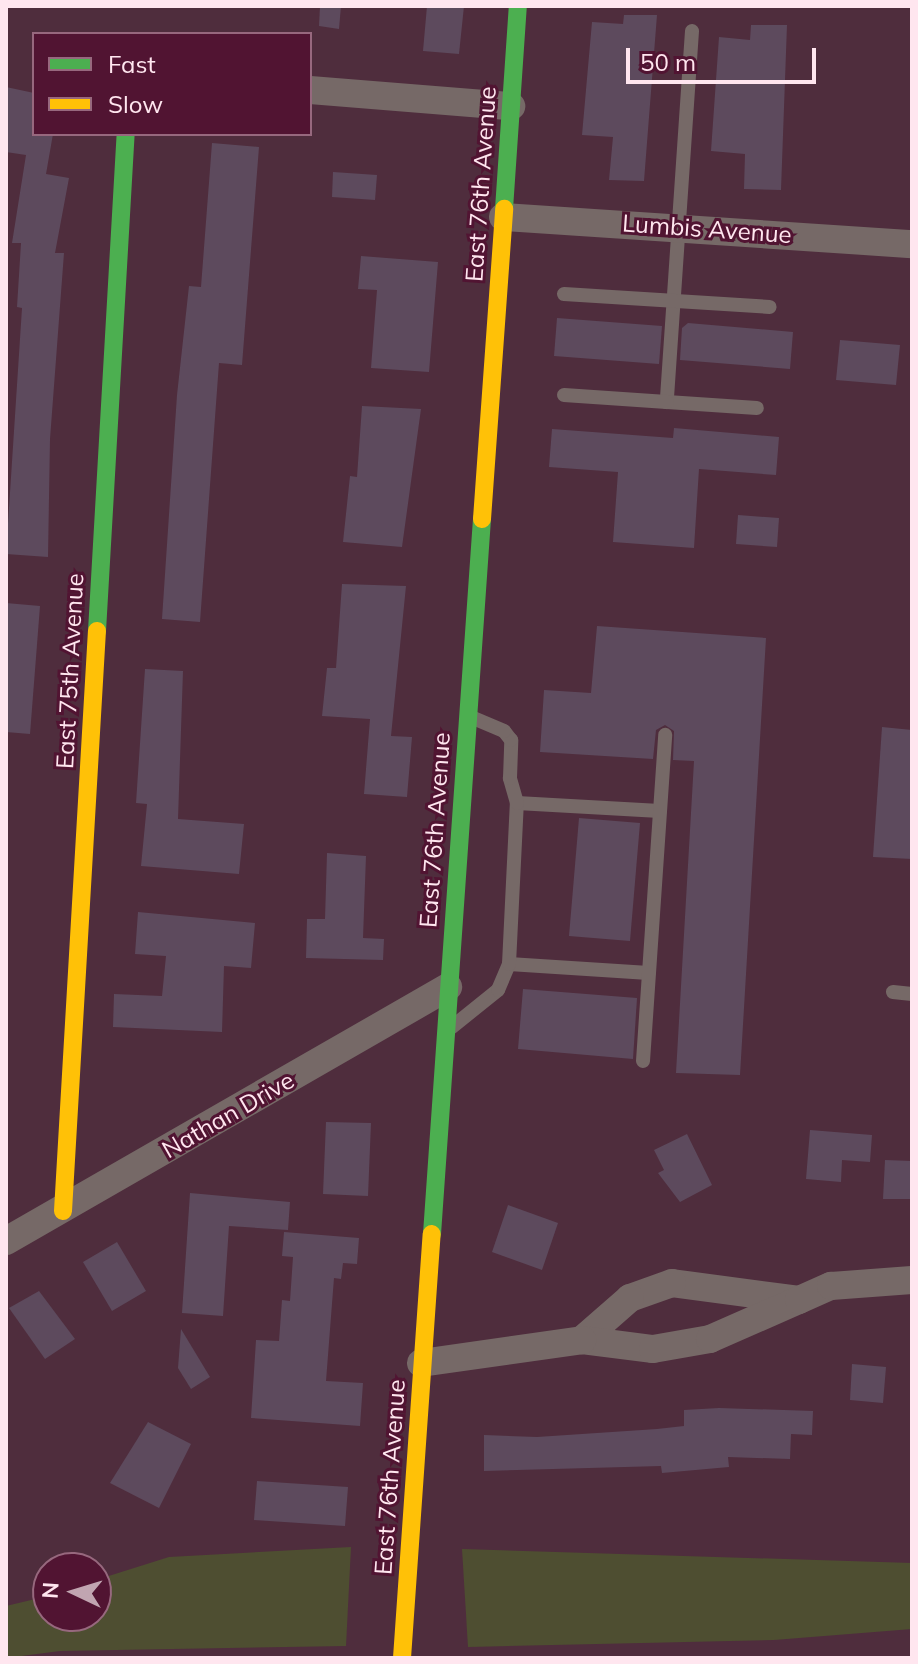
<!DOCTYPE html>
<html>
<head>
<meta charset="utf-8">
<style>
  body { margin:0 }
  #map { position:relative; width:918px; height:1664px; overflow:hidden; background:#4f2d3d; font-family:Mulish,sans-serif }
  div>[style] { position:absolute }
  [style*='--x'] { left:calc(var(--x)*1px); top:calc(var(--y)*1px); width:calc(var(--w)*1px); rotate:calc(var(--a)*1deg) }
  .green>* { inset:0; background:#4e4e31 }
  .building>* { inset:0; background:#5d4a5d }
  .lane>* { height:14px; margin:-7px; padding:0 7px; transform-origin:7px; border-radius:7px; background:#766967 }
  .street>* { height:28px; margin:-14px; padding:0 14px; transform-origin:14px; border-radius:14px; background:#766967 }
  .fast>* { height:18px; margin:-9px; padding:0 9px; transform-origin:9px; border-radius:9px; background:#4caf50 }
  .slow>* { height:18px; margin:-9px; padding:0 9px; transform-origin:9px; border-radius:9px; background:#ffc107 }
  span { translate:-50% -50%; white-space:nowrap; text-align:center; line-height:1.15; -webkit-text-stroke:6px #511432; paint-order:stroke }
  .street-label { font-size:24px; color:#ffe6ef }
  .frame { position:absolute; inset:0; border:8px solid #ffe6ef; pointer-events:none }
  .legend { position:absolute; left:32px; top:32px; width:280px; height:104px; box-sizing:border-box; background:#511432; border:2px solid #97687e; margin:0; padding:10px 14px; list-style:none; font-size:24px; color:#ffe6ef }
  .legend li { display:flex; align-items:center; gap:16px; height:40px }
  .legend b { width:40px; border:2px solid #97687e }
  .north { position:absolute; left:32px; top:1552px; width:80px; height:80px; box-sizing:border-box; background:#511432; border:2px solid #97687e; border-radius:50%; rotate:274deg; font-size:22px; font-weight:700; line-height:32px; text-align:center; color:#ffe6ef }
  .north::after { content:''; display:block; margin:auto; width:28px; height:36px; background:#c1a5b1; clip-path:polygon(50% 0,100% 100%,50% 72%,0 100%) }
  .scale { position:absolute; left:626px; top:48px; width:190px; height:36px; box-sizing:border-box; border:4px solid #ffe6ef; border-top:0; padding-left:10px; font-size:24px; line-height:28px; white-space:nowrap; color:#ffe6ef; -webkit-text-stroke:6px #511432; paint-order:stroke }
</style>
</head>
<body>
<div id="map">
  <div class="green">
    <i style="clip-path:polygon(351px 1547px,346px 1646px,60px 1651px,6px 1658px,6px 1606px,48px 1596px,48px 1616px,96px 1616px,96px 1580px,169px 1557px)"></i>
    <i style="clip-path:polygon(462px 1549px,912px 1563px,912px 1629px,774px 1640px,468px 1647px)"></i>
  </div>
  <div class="building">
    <i style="clip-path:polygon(320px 6px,341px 6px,339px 29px,319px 26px)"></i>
    <i style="clip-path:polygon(427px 6px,464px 6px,459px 54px,423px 51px)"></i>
    <i style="clip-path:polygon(624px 15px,657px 15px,644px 181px,609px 180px,613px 137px,582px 135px,592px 22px,623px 24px)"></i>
    <i style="clip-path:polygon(751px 25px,787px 25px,781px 190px,744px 189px,745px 154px,711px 151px,719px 37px,750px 40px)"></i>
    <i style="clip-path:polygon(6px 87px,34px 93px,34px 134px,53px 134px,46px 174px,69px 178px,55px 253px,64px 253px,50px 439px,48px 557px,6px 554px,22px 308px,17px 307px,21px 243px,12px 243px,26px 155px,6px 152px)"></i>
    <i style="clip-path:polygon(212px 143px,259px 147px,242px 365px,219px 363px,200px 622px,162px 619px,177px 395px,189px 286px,201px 287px)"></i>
    <i style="clip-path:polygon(333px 172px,377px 175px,375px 200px,332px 197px)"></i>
    <i style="clip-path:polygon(361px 256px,438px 262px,429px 372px,371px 368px,377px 290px,358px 289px)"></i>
    <i style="clip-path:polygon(557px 318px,662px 326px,659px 364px,554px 356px)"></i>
    <i style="clip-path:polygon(688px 323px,793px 332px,790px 369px,680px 360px,682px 328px)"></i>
    <i style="clip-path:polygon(840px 340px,900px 345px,896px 385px,836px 380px)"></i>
    <i style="clip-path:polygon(362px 406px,421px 409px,402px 547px,343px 542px,350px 476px,357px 477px)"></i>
    <i style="clip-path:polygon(674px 428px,779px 437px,776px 475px,699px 469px,694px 548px,613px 542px,618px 472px,549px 467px,552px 429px,673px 438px)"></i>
    <i style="clip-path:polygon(738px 515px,779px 518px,777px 547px,736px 544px)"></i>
    <i style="clip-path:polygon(342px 584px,406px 586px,391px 736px,412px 737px,407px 797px,364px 794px,370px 719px,322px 716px,327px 668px,336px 668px)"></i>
    <i style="clip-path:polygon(6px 603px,40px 606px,30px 734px,6px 732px)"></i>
    <i style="clip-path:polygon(597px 626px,766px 638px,740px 1075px,676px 1073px,694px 761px,673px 760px,674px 731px,665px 725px,656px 730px,653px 759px,540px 752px,544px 690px,591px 693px)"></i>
    <i style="clip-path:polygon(145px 669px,183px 671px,178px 819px,244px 824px,239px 874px,141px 866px,147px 804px,136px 803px)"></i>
    <i style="clip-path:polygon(882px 727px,912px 730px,912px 859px,873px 857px)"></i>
    <i style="clip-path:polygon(579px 818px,640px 823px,630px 941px,569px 936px)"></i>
    <i style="clip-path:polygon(327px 853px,366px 856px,363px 938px,384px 939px,383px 960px,306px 958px,307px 919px,325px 919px)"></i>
    <i style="clip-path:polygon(138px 912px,255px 923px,251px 968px,224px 966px,222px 1032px,113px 1027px,114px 994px,162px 996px,166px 956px,135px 954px)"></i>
    <i style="clip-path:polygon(523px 989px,637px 998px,633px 1059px,518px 1049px)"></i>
    <i style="clip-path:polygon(326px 1122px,371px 1123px,368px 1196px,323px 1194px)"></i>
    <i style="clip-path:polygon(810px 1130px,872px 1135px,870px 1162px,842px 1160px,841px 1182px,806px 1179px)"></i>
    <i style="clip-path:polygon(687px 1134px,712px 1185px,680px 1202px,658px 1173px,664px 1170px,654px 1150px)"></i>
    <i style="clip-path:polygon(885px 1160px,912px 1161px,912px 1199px,883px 1199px)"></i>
    <i style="clip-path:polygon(190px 1193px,290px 1202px,288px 1230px,229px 1226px,223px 1316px,182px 1313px)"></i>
    <i style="clip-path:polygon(508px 1205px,558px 1223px,542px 1270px,492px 1252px)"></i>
    <i style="clip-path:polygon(284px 1232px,359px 1238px,357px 1264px,343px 1263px,341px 1279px,334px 1278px,326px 1381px,363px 1383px,360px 1426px,251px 1418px,256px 1340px,279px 1341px,282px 1300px,290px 1301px,293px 1257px,282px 1256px)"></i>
    <i style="clip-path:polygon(117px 1242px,146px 1291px,112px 1311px,83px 1262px)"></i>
    <i style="clip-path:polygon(39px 1291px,75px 1339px,45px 1359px,9px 1308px)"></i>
    <i style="clip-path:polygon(181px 1329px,210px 1377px,191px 1389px,178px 1368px)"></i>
    <i style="clip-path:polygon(852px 1364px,886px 1367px,883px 1403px,850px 1400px)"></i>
    <i style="clip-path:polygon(719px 1408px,813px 1411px,812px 1435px,791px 1434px,790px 1459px,728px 1457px,729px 1467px,662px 1473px,661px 1466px,484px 1471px,484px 1435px,537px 1437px,657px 1429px,684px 1426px,684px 1410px)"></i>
    <i style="clip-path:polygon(148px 1422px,191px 1444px,159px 1508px,110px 1483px)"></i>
    <i style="clip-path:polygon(257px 1481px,348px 1487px,345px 1526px,254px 1520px)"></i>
  </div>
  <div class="lane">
    <i style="--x:692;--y:31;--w:372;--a:93.9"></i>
    <i style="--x:667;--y:402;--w:90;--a:3.8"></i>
    <i style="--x:564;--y:294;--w:206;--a:3.6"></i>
    <i style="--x:564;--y:395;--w:103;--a:3.9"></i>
    <i style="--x:517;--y:803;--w:143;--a:3.2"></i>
    <i style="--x:509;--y:964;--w:140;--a:3.7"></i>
    <i style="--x:893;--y:992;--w:19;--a:6"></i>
    <i style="--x:452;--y:1027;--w:59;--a:-38.8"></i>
    <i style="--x:498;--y:990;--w:28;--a:-67"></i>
    <i style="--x:509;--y:964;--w:161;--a:-87.2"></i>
    <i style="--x:517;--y:803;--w:26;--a:-106"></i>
    <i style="--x:510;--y:778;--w:38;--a:-88"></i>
    <i style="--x:511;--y:740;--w:11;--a:-128"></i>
    <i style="--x:504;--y:731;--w:36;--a:-157"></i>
    <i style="--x:643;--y:1061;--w:327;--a:-86.1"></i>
  </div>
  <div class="street">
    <i style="--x:310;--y:90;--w:202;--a:4.6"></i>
    <i style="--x:503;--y:217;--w:410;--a:3.8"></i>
    <i style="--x:6;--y:1241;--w:510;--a:-29.88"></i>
    <i style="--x:799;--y:1300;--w:128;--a:-172.4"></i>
    <i style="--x:672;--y:1283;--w:45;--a:160.3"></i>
    <i style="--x:630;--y:1298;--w:64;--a:138.8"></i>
    <i style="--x:582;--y:1340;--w:72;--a:7.2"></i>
    <i style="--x:653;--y:1349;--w:58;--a:-10"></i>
    <i style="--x:710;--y:1339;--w:97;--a:-23.7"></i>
    <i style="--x:799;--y:1300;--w:35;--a:-24"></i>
    <i style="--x:831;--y:1286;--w:81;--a:-4.2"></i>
    <i style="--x:421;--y:1363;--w:163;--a:-8.1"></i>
  </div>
  <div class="fast">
    <i style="--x:504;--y:209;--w:203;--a:-86.1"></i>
    <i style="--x:97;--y:631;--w:498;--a:-86.7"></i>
    <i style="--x:432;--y:1234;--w:717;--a:-86"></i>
  </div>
  <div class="slow">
    <i style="--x:482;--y:519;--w:311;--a:-85.9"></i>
    <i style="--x:63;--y:1211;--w:581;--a:-86.65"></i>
    <i style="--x:402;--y:1658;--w:425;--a:-86"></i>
  </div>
  <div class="street-label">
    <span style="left:481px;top:184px;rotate:-86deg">East 76th Avenue</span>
    <span style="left:707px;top:229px;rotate:4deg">Lumbis Avenue</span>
    <span style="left:70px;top:671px;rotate:-87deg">East 75th Avenue</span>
    <span style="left:435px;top:830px;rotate:-86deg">East 76th Avenue</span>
    <span style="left:228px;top:1115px;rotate:-30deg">Nathan Drive</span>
    <span style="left:390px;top:1477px;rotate:-86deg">East 76th Avenue</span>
  </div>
  <div class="frame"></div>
  <ul class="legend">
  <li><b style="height:10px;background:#4caf50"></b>Fast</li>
  <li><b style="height:10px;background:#ffc107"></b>Slow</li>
  </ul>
  <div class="north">N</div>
  <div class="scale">50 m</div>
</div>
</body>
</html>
